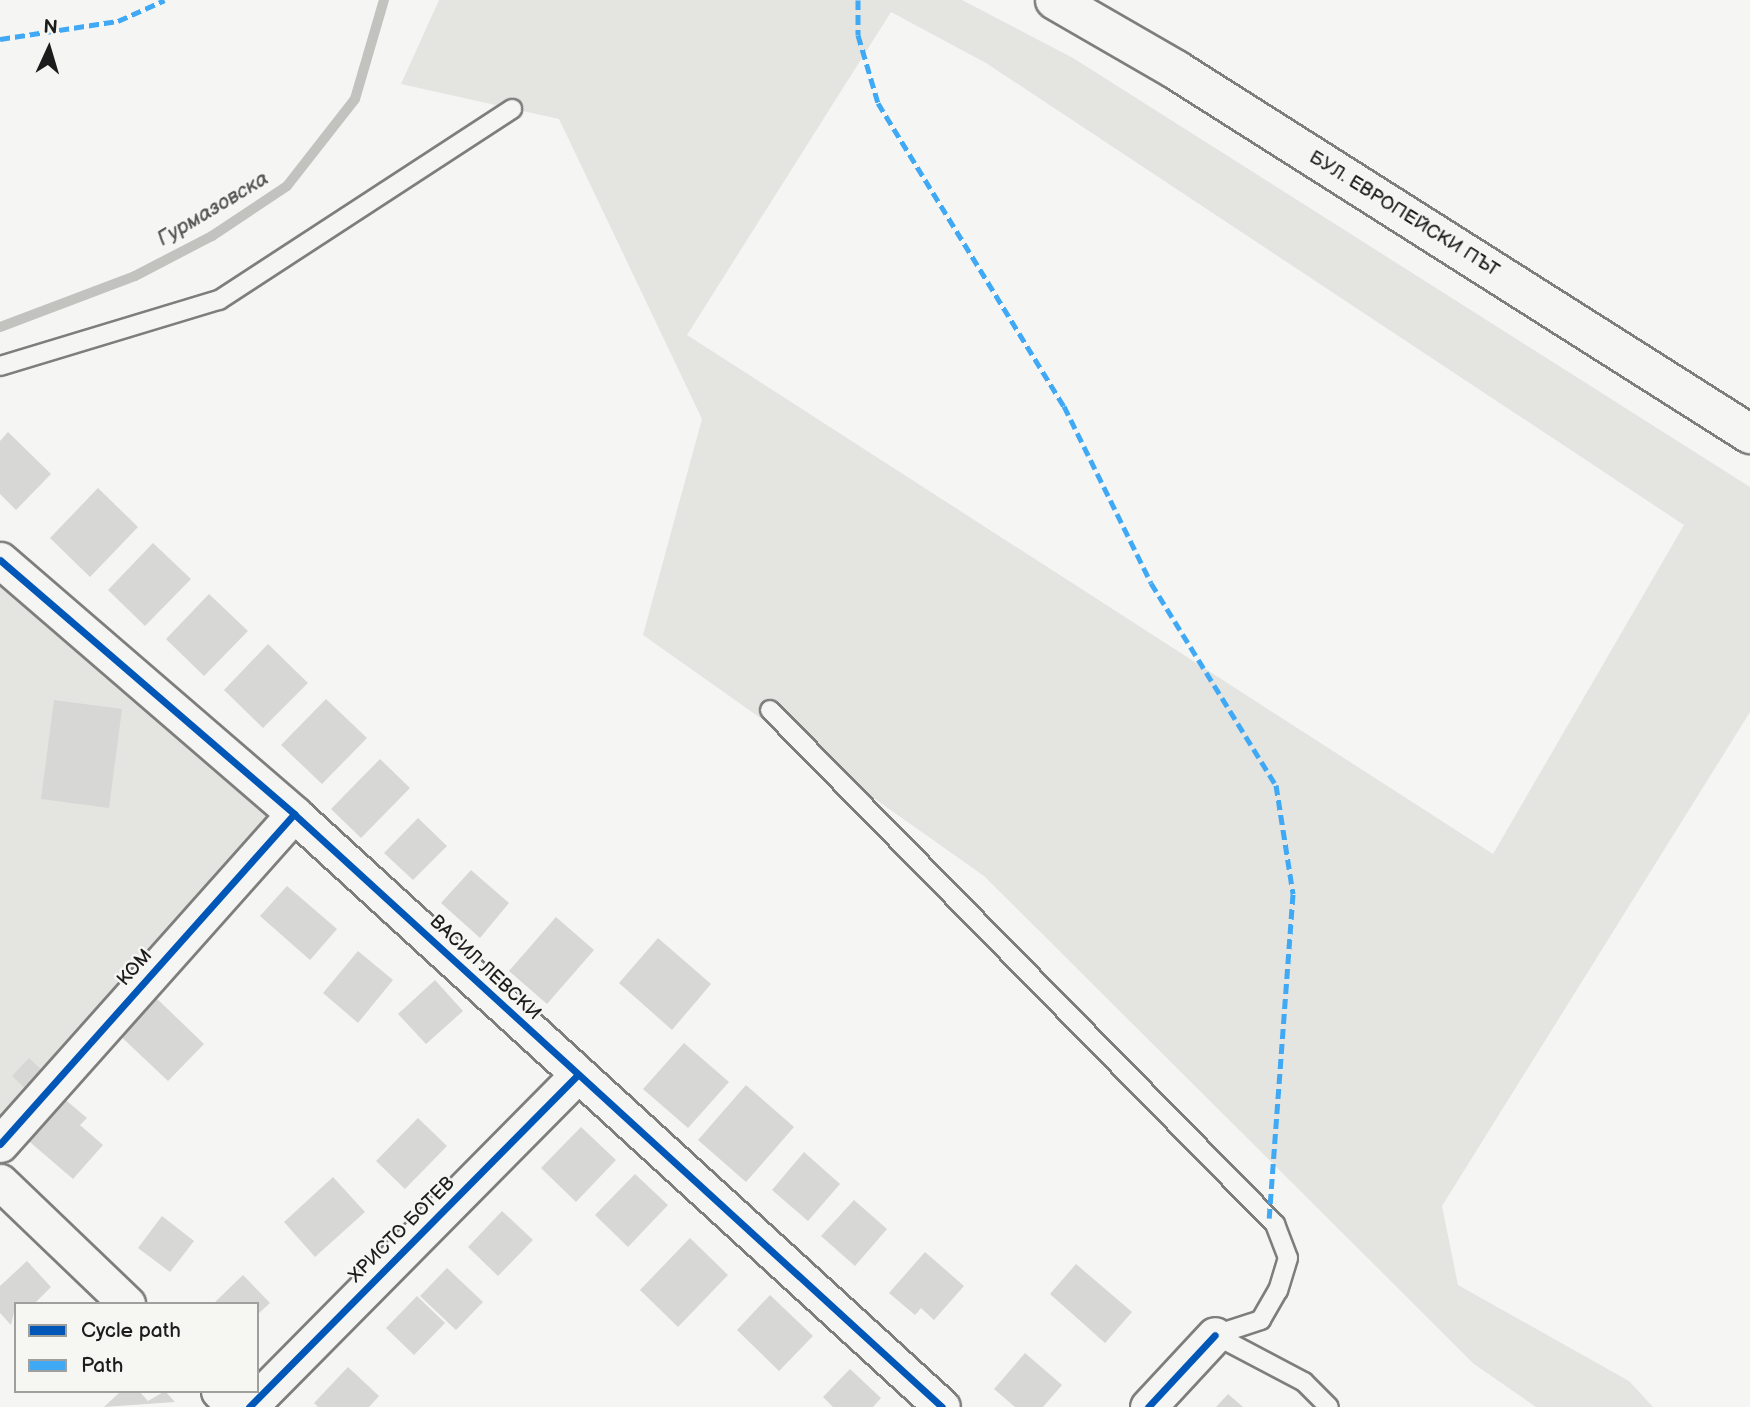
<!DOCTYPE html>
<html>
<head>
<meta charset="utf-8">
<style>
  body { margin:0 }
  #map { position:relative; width:1750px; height:1407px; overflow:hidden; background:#f5f5f3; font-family:"Balsamiq Sans",sans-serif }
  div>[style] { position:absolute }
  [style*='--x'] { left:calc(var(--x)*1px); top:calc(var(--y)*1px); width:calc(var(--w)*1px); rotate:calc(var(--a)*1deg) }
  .green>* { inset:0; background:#e4e4e1 }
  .stream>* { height:10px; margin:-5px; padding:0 5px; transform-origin:5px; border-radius:5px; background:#c2c2bf }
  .building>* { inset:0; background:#d7d7d6 }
  .roads { filter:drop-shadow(2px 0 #7e7e7d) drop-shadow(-2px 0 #7e7e7d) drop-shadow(0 2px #7e7e7d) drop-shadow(0 -2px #7e7e7d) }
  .lane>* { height:18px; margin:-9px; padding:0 9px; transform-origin:9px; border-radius:9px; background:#f5f5f3 }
  .street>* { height:35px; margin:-17.5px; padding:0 17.5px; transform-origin:17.5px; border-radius:17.5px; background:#f5f5f3 }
  .primary>* { height:38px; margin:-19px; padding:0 19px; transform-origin:19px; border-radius:19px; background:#f5f5f3 }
  .quiet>* { height:5px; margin-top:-2.5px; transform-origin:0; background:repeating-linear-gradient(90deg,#3fa9f5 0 10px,transparent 0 15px) }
  .cycleway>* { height:7px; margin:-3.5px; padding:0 3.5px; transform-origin:3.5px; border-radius:3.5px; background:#0057b8 }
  span { translate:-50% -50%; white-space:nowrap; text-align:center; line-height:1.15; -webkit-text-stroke:5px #f6f6f2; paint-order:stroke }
  .street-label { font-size:19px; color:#1c1c1c }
  .water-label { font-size:21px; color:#565654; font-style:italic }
  .legend { position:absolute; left:14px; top:1302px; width:245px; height:91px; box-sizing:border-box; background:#f6f6f2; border:2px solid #9f9f9c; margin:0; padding:9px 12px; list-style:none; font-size:21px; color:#1c1c1c }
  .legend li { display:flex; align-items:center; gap:14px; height:35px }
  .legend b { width:35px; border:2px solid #9f9f9c }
  .north { position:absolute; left:14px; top:14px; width:70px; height:70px; -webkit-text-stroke:5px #f6f6f2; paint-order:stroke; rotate:4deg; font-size:19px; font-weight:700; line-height:28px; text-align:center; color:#1c1c1c }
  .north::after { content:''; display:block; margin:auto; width:24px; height:32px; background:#1c1c1c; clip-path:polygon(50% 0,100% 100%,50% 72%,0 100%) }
</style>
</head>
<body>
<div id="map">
  <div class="green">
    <i style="clip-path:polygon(evenodd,439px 0,962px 0,1073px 58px,1750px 487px,1750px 712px,1442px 1206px,1458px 1285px,1629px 1381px,1653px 1407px,1536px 1407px,1474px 1364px,984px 876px,643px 635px,702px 419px,559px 119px,401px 84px,439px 0,891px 12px,986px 63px,1684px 525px,1493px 854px,687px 335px,891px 12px)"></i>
    <i style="clip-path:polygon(0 553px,291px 820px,0 1126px)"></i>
  </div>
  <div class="stream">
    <i style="--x:0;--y:327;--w:144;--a:-20.7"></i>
    <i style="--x:135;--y:276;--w:87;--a:-27.5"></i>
    <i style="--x:212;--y:236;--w:90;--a:-33.7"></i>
    <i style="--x:287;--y:186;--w:110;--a:-52"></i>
    <i style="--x:355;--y:99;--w:103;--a:-73.7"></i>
  </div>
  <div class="building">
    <i style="clip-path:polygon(8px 432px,51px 474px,16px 510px,0 494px,0 441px)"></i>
    <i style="clip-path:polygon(98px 488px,138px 527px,90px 577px,50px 538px)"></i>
    <i style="clip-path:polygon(153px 543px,191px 579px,145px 626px,108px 590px)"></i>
    <i style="clip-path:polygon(209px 594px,248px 631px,204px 676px,166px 639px)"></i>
    <i style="clip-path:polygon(268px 644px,308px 683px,263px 728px,224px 690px)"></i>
    <i style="clip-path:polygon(326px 699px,367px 738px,322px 784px,281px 745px)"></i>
    <i style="clip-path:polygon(54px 700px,122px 709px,109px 808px,41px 799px)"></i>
    <i style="clip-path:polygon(380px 759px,410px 788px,361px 838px,331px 809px)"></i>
    <i style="clip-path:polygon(418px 818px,447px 846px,413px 880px,384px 853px)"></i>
    <i style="clip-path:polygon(471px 870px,509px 903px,480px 938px,441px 903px)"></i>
    <i style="clip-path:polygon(287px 886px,337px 929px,310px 960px,260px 916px)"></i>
    <i style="clip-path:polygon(556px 917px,594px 950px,547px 1004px,509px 971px)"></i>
    <i style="clip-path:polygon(658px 938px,711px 984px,672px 1030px,619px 983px)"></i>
    <i style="clip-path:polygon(358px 951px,393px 980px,358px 1023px,323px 993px)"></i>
    <i style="clip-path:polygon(435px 980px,463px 1011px,426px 1044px,398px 1014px)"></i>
    <i style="clip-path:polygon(151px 993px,204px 1044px,168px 1081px,114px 1030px)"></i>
    <i style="clip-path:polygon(684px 1043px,729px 1082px,688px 1128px,643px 1089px)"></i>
    <i style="clip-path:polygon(29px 1058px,50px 1078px,33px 1096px,12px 1076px)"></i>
    <i style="clip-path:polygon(746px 1085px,794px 1127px,746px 1182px,698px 1140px)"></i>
    <i style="clip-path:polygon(61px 1096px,87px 1118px,80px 1125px,103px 1145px,73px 1179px,24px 1137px)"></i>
    <i style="clip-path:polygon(418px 1118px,447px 1146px,405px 1189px,376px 1161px)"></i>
    <i style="clip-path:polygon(581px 1127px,616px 1160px,576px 1202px,541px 1168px)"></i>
    <i style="clip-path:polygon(804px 1152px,840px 1184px,808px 1221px,772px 1190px)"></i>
    <i style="clip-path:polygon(635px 1174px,668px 1205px,628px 1247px,595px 1215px)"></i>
    <i style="clip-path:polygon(333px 1177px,365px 1212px,315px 1257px,284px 1222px)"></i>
    <i style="clip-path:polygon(854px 1200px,887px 1229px,855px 1266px,821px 1236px)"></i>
    <i style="clip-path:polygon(502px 1211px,533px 1240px,498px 1276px,468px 1247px)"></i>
    <i style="clip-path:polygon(162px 1216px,194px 1241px,170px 1272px,138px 1248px)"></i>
    <i style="clip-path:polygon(690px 1238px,728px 1275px,678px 1327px,640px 1290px)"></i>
    <i style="clip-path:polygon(925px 1252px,964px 1286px,934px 1320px,921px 1308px,915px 1315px,889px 1293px)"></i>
    <i style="clip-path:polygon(27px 1261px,51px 1287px,34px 1304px,16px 1304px,11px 1325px,0 1313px,0 1286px)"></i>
    <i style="clip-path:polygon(1076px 1264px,1132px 1312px,1105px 1343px,1050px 1294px)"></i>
    <i style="clip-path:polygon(447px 1268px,483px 1302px,456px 1330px,420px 1296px)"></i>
    <i style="clip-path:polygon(243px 1275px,270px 1303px,257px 1315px,257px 1304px,213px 1304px)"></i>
    <i style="clip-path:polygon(770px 1295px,813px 1336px,779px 1371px,737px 1330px)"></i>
    <i style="clip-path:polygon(417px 1296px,445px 1323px,414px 1355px,386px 1328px)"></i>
    <i style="clip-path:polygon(1025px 1353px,1062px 1385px,1043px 1407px,1015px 1407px,994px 1389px)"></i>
    <i style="clip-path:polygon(348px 1367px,379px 1396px,369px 1407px,318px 1407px,314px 1403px)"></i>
    <i style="clip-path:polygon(850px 1369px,881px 1398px,873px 1407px,833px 1407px,823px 1397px)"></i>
    <i style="clip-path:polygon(121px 1391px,139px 1391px,148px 1401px,165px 1391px,175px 1402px,104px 1407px)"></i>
    <i style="clip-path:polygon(1228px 1394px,1243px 1407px,1216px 1407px)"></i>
  </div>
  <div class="roads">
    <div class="lane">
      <i style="--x:0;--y:366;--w:229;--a:-16.8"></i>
      <i style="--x:219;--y:300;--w:350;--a:-33.1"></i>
      <i style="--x:770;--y:710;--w:721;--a:45.51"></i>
      <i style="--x:1275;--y:1224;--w:36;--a:69"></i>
      <i style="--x:1288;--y:1258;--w:34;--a:107"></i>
      <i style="--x:1278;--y:1290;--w:34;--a:120"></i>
      <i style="--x:1261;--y:1320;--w:48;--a:161.9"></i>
      <i style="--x:1215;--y:1335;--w:101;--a:27.8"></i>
      <i style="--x:1304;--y:1382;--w:35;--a:45"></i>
    </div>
    <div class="street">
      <i style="--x:0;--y:560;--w:389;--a:40.8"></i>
      <i style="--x:294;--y:814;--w:878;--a:42.46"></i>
      <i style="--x:0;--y:1144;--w:442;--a:-48.3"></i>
      <i style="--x:0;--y:1182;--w:176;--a:43.8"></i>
      <i style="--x:219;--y:1391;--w:23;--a:45"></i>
      <i style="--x:249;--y:1407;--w:467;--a:-45.3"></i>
      <i style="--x:1148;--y:1407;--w:98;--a:-47.1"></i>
    </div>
    <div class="primary">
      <i style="--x:1055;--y:0;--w:140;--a:30"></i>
      <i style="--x:1176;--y:70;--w:680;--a:32.38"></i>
    </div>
  </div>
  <div class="quiet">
    <i style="--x:858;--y:0;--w:35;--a:90"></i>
    <i style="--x:858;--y:35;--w:71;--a:73.6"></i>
    <i style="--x:878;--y:103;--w:356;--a:58.5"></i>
    <i style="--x:1064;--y:406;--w:197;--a:63.8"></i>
    <i style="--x:1151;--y:583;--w:238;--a:58.3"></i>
    <i style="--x:1276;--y:785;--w:110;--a:81.1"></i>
    <i style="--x:1293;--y:894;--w:325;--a:94.2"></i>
    <i style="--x:0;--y:39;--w:119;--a:-8.7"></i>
    <i style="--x:118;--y:21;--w:51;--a:-24.1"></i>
  </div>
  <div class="cycleway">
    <i style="--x:0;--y:560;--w:389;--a:40.8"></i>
    <i style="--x:294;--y:814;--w:878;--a:42.46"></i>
    <i style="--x:0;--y:1144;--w:442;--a:-48.3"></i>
    <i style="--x:249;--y:1407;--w:467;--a:-45.3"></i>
    <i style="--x:1148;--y:1407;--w:98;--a:-47.1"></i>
  </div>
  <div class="street-label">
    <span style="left:1404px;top:214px;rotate:32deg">БУЛ. ЕВРОПЕЙСКИ ПЪТ</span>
    <span style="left:135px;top:968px;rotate:-48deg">КОМ</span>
    <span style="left:485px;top:968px;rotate:43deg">ВАСИЛ ЛЕВСКИ</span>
    <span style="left:402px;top:1230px;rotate:-45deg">ХРИСТО БОТЕВ</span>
  </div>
  <div class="water-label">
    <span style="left:213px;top:209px;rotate:-31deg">Гурмазовска</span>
  </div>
  <ul class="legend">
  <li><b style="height:9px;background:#0057b8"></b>Cycle path</li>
  <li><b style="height:9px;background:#3fa9f5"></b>Path</li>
  </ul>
  <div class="north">N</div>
</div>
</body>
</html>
